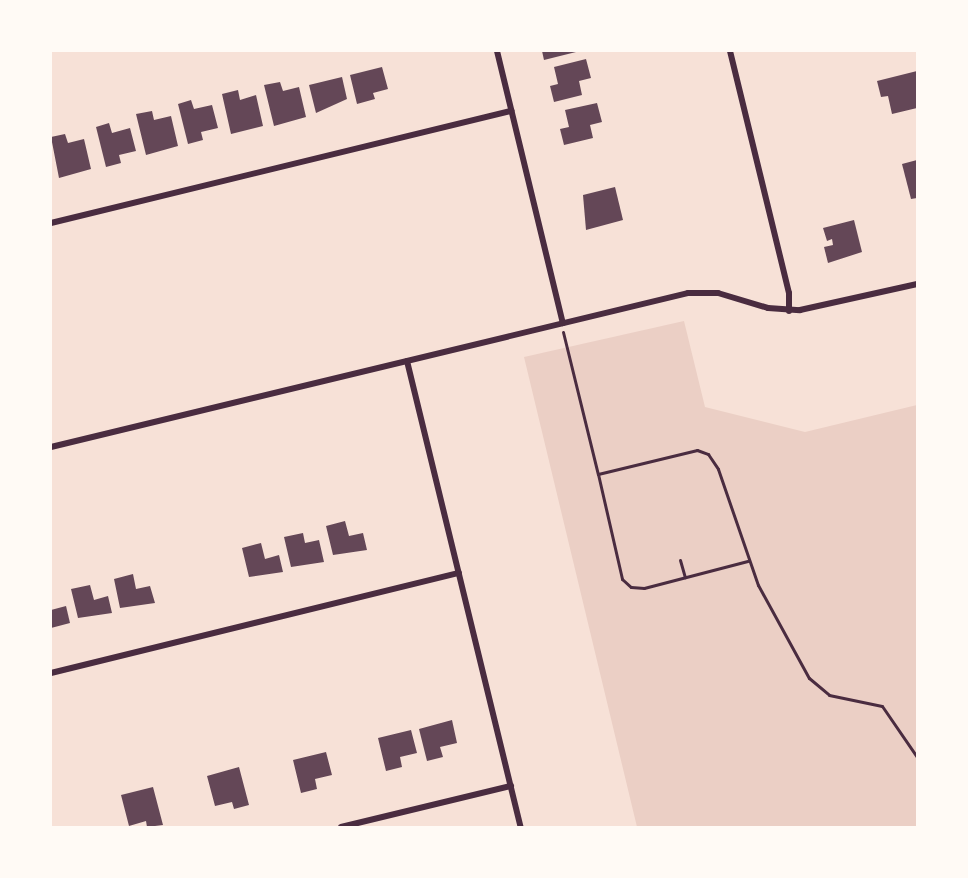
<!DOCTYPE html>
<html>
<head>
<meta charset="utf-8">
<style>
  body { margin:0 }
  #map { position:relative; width:968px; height:878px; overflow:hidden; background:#f7e1d7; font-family:Inter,sans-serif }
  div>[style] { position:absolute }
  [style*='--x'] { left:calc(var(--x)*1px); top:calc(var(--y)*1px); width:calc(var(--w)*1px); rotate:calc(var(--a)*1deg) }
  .green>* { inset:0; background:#ebcfc5 }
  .building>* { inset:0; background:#644757 }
  .path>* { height:3px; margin:-1.5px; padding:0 1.5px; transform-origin:1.5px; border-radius:1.5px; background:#4a2c40 }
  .minor>* { height:6px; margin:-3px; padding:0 3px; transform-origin:3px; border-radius:3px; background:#4a2c40 }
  span { translate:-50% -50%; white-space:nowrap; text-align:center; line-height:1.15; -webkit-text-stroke:4.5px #fffaf5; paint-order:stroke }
  .frame { position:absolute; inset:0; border:52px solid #fffaf5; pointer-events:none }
</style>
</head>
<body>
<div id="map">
  <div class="green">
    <i style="clip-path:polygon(684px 321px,705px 407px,805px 432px,917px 405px,917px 827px,637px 827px,524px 357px)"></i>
  </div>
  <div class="building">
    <i style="clip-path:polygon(542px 51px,576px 51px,576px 52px,544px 60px)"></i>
    <i style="clip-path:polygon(586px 59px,591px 78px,579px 81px,582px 95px,554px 102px,550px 86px,558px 84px,554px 67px)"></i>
    <i style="clip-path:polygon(382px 67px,388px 89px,373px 93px,375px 99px,357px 104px,350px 75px)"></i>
    <i style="clip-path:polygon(917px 71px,917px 108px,892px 114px,888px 96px,881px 97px,877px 81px)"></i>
    <i style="clip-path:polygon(342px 77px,347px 99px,316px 113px,309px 85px)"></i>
    <i style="clip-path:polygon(280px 82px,283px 91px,299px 87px,306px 117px,274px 126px,264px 85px)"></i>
    <i style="clip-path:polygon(238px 90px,240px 100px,256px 95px,263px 126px,231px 134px,222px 94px)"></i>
    <i style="clip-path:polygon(191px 100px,194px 109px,212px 105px,218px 128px,201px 132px,203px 140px,188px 144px,178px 104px)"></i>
    <i style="clip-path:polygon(597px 103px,602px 122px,590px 125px,593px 138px,564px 145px,560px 129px,569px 127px,565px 110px)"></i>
    <i style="clip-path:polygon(152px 111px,154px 120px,171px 116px,178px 146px,146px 155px,136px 114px)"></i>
    <i style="clip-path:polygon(109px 123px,112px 133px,130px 128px,136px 151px,119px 155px,121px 163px,106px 167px,96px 127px)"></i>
    <i style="clip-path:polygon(65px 134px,68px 143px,84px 139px,91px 169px,59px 178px,51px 137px)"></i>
    <i style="clip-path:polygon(917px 160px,917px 198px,911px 199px,902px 164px)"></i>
    <i style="clip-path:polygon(615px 187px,623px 220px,586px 230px,583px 195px)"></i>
    <i style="clip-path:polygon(854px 220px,862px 252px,828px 263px,824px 247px,833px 245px,832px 239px,827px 241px,823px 228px)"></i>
    <i style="clip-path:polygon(345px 521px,349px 536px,363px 533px,367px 550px,333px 555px,326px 526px)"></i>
    <i style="clip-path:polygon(303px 533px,305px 543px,319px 540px,324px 562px,291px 567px,284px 537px)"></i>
    <i style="clip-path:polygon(261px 543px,265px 559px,279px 555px,283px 572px,249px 577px,242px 548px)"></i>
    <i style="clip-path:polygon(133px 574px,136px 589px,150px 586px,155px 603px,120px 608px,114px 579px)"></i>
    <i style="clip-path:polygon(90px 585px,94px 600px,108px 596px,112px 613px,78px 618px,71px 589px)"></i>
    <i style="clip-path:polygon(66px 606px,70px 623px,51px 628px,51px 610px)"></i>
    <i style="clip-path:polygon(452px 720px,457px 743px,440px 747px,443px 757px,427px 761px,419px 729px)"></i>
    <i style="clip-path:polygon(411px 730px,417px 753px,400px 757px,402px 767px,386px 771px,378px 738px)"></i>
    <i style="clip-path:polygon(326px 752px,332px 775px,315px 779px,317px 789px,301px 793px,293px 760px)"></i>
    <i style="clip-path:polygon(239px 767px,249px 805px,234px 809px,232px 802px,215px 806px,207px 776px)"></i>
    <i style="clip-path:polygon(153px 787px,163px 825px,147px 827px,146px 821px,129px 826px,121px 795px)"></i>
  </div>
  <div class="path">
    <i style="--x:563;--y:332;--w:146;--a:76.2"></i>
    <i style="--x:598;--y:474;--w:102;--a:-13.6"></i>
    <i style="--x:697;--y:450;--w:12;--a:20"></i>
    <i style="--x:708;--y:454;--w:18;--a:56"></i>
    <i style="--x:718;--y:469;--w:123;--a:71"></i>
    <i style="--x:758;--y:585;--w:106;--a:61.3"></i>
    <i style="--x:809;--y:678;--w:26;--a:40"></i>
    <i style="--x:829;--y:695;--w:54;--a:11.7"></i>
    <i style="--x:882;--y:706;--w:62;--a:55.5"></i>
    <i style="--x:598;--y:474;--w:108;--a:77.1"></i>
    <i style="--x:622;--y:579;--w:12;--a:42"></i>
    <i style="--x:631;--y:587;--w:13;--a:4"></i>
    <i style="--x:644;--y:588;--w:107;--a:-14.6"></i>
    <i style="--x:680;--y:560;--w:18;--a:74"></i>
  </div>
  <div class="minor">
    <i style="--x:497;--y:51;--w:280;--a:76.4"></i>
    <i style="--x:730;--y:51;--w:249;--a:76.3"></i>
    <i style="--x:789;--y:293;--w:18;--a:90"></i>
    <i style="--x:51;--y:223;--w:474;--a:-13.7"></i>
    <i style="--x:407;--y:361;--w:480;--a:76.3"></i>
    <i style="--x:51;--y:447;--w:655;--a:-13.59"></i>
    <i style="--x:688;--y:293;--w:30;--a:0"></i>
    <i style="--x:718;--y:293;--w:52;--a:16.7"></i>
    <i style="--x:768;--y:308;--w:32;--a:4"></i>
    <i style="--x:800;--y:310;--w:120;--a:-12.5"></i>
    <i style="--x:51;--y:673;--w:420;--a:-13.8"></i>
    <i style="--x:341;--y:827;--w:175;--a:-13.6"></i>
  </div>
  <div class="frame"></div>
</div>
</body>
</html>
